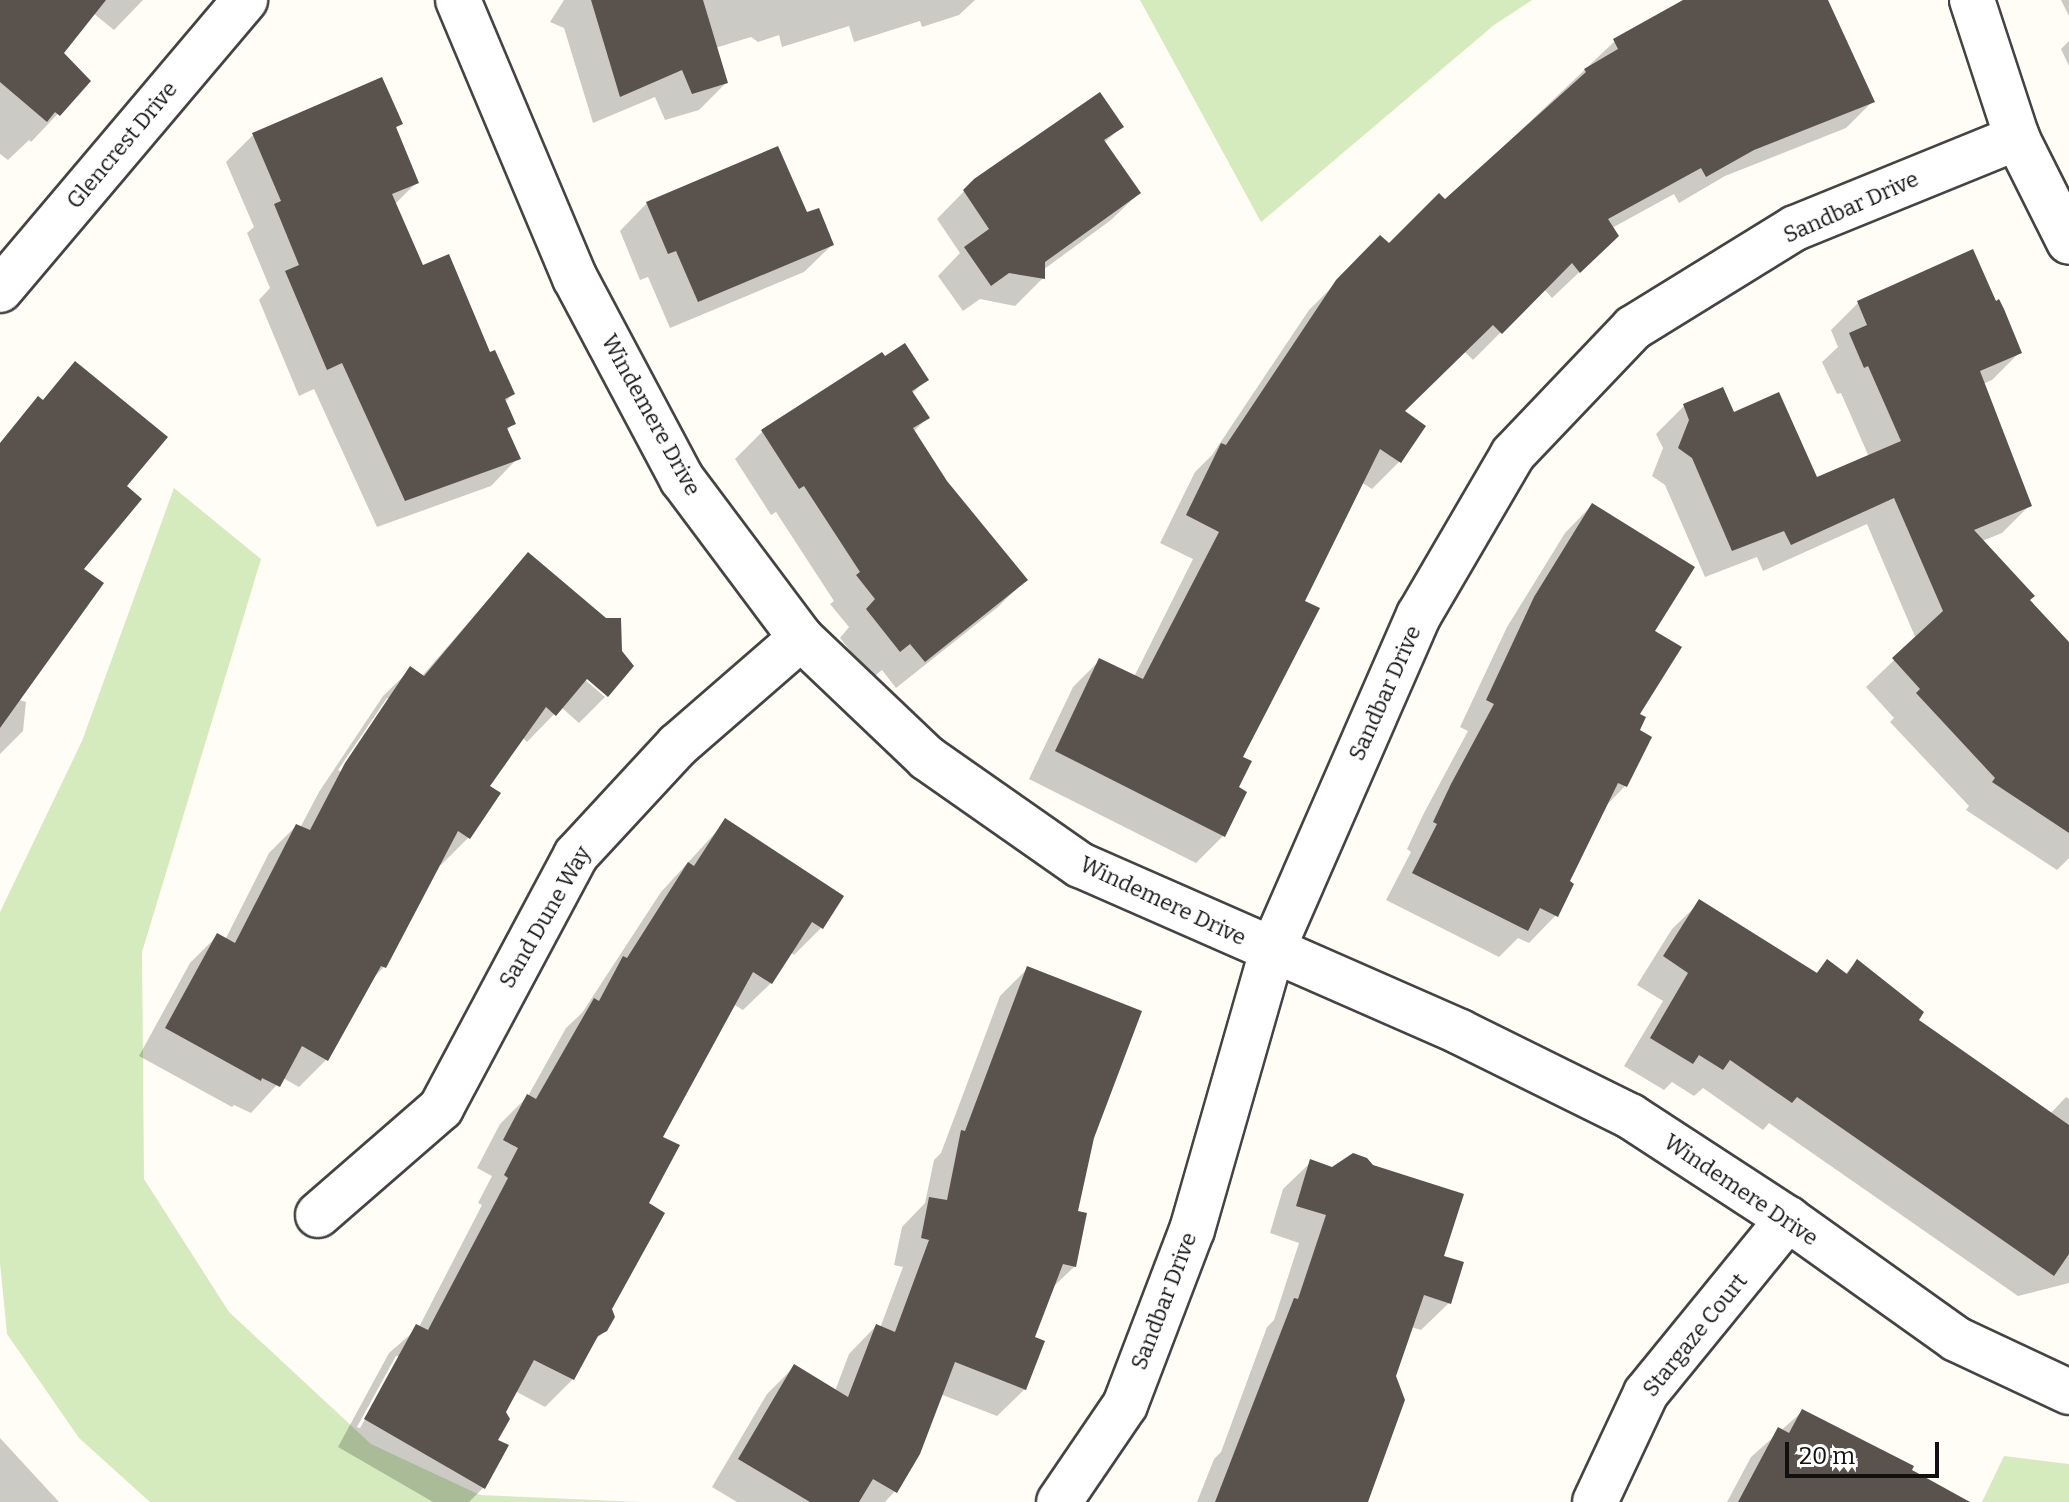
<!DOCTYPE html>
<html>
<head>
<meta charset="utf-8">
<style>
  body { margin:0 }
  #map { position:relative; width:2069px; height:1502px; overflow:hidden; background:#fffdf5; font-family:Bitter,serif }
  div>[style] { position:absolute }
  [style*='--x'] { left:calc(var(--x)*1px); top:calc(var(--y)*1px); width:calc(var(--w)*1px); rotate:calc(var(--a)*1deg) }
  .green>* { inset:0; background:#d5ebbd }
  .shadow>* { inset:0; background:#0003 }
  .building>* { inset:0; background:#5a524d }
  .roads { filter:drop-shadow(2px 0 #444) drop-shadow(-2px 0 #444) drop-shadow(0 2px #444) drop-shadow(0 -2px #444) }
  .minor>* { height:44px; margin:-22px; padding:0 22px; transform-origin:22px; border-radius:22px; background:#fff }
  span { translate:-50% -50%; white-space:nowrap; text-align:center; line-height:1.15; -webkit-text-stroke:8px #fff; paint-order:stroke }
  .street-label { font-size:22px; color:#111 }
  .scale { position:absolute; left:1785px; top:1442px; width:154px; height:36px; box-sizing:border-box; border:4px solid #111; border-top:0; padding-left:10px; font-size:24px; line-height:28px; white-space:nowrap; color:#111; -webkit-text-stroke:6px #fff; paint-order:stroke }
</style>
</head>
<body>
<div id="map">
  <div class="green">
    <i style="clip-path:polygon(1140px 0,1532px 0,1494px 25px,1261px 222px)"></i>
    <i style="clip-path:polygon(174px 488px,261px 559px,142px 952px,144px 1179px,229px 1312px,371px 1444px,480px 1495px,640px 1502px,150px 1502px,79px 1438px,7px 1334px,0 1263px,0 912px,82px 741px)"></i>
    <i style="clip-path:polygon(2004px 1456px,2069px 1464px,2069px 1502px,1982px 1502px)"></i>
  </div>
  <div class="shadow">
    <i style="clip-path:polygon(0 0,143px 0,114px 30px,93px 13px,61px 53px,89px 81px,31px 142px,29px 140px,8px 160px,0 154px)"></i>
    <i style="clip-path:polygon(564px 0,975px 0,959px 15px,922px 27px,920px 21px,854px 42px,849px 26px,782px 47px,779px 35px,758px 42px,751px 37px,715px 48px,726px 83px,699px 110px,665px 120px,655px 97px,593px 123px,564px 28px,550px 22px)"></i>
    <i style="clip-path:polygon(1738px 0,1826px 0,1873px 101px,1846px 128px,1725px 176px,1679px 203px,1674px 194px,1612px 228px,1589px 263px,1552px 298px,1544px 289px,1473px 360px,1464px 351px,1403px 412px,1423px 426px,1399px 462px,1372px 489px,1361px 482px,1302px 602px,1241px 758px,1223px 836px,1196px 863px,1029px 779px,1073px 687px,1100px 660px,1134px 677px,1193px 559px,1160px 543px,1195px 472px,1212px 455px,1309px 310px,1381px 238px,1389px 246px,1445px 202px,1615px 41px)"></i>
    <i style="clip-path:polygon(2061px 0,2069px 0,2069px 16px)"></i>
    <i style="clip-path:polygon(2069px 41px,2069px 66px,2061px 49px)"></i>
    <i style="clip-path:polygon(400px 124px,394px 130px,417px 182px,395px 204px,422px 268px,489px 355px,513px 394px,505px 402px,514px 423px,506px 431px,518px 458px,491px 486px,377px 527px,314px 389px,299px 396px,259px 300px,270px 288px,247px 233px,254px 227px,226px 162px,253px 135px)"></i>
    <i style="clip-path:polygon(1121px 127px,1104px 143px,1139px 193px,1111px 220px,1043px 270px,1043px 278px,1015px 306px,980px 299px,963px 311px,938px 276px,960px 253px,937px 219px,975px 180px)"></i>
    <i style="clip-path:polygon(647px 203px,806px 215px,832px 245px,804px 272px,670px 328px,648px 277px,640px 280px,620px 231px)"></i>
    <i style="clip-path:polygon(1858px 303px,2020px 352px,1992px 380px,1983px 384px,2030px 505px,2002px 533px,1982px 541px,2069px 660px,2069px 858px,2057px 870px,1966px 810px,1969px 806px,1890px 722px,1894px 718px,1866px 687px,1916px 639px,1867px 524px,1763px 571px,1757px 557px,1705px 577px,1665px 485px,1652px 476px,1663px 448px,1656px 434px,1684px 406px,1722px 390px,1733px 415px,1815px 480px,1869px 457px,1841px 393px,1837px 394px,1822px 362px,1838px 347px,1831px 330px)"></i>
    <i style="clip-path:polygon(882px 355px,926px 379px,912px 394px,927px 418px,913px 432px,946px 482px,1025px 580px,998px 607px,896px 688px,882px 670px,872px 678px,840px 638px,849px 627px,830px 604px,834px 601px,776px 512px,771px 515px,735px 459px,762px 432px)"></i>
    <i style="clip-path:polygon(76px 363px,81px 569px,0 686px,0 449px)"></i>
    <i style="clip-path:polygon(1592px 505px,1653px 631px,1638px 715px,1637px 731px,1649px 738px,1625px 786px,1604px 808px,1567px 882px,1556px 915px,1529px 943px,1518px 938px,1499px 957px,1386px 900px,1411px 852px,1407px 849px,1424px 813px,1468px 731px,1460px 727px,1507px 627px,1565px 533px)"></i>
    <i style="clip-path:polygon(evenodd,528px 554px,580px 671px,578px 674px,605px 697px,579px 723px,561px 707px,527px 742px,522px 737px,487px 786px,498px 794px,468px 838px,441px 865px,438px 864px,384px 967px,371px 980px,327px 1059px,299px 1087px,283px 1078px,251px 1113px,234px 1105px,232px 1107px,139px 1056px,190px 963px,217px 936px,225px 940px,269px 853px,296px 826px,300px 828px,319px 792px,383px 696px,411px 669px,422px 676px,528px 554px,387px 698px,392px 698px,342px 772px,338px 770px,387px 698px)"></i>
    <i style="clip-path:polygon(0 694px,26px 702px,23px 731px,0 754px)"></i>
    <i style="clip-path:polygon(evenodd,726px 821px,822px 927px,794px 955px,790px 952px,771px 983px,743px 1010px,733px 1004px,660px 1137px,646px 1204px,605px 1330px,590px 1345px,573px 1379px,545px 1407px,515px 1391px,504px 1412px,483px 1488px,469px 1502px,433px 1502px,338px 1447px,389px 1353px,419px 1327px,482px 1205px,478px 1203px,492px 1176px,477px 1168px,500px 1124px,528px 1096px,566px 1028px,582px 1013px,661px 892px,726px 821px,396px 1356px,401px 1356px,360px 1428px,357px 1427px,396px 1356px)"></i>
    <i style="clip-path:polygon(1700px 902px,1815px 974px,1827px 962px,1845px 974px,1857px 962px,1916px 1020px,2050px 1114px,2066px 1097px,2069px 1099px,2069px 1283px,2018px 1296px,1769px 1123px,1763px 1130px,1703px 1088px,1694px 1096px,1672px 1082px,1664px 1090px,1624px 1066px,1663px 1001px,1637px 985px,1672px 929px)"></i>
    <i style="clip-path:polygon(1027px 969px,1092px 1137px,1076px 1213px,1075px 1266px,1051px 1289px,1032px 1339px,1025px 1389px,997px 1416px,940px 1394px,895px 1491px,885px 1502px,737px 1502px,712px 1487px,767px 1394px,794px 1367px,835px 1391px,849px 1354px,876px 1326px,880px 1328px,903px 1267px,894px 1265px,902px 1227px,925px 1203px,934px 1160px,941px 1153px,1000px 996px)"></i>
    <i style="clip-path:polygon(1311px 1162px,1442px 1257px,1449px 1303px,1421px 1330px,1411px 1327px,1393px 1376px,1365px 1502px,1197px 1502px,1214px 1459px,1221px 1452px,1267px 1327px,1274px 1320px,1299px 1243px,1270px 1233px,1283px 1189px)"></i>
    <i style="clip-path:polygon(1803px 1411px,1921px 1502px,1727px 1502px,1751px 1457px)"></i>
    <i style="clip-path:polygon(0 1438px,59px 1502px,0 1502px)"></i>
  </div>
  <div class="building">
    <i style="clip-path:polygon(0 0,106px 0,64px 53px,91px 81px,60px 116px,55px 112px,47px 122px,0 82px)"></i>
    <i style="clip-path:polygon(591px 0,703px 0,728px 83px,692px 94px,682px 70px,620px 97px)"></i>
    <i style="clip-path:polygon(1683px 0,1828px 0,1875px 102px,1754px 150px,1706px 177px,1701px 168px,1608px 219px,1619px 236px,1580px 273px,1572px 263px,1502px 334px,1493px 325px,1405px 411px,1426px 426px,1401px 463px,1380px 449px,1305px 601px,1320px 608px,1243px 757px,1252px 761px,1239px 787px,1247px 792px,1225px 837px,1055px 751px,1099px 658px,1143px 679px,1219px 532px,1186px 515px,1221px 443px,1226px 445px,1336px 280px,1380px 235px,1389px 243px,1439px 193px,1445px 199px,1586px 72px,1584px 69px,1618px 49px,1613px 39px)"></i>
    <i style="clip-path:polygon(382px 77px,403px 124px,396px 127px,419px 183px,392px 194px,423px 265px,449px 254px,490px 352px,495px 350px,515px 394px,505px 399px,516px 424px,507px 428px,521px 459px,405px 501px,342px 363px,327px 370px,285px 271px,299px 265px,274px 204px,281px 201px,252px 133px)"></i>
    <i style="clip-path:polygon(1100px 92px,1124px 127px,1104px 140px,1141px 193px,1045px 262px,1045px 279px,1009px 273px,991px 286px,964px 247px,989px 229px,963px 190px,974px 179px)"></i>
    <i style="clip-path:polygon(778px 146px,807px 212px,819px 208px,834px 245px,698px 302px,676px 251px,668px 254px,646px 202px)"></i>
    <i style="clip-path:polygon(1973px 249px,1996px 301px,1999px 299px,2004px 309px,2022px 353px,1980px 371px,2032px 506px,1974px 530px,2035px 596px,2030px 600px,2069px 642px,2069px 833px,1992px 782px,1995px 778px,1916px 693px,1920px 689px,1892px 658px,1943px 611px,1894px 498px,1791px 545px,1784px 531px,1732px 551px,1692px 458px,1678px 448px,1689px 420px,1683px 404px,1723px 387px,1734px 412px,1779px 392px,1817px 477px,1901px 441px,1868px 366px,1864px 368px,1849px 333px,1867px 325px,1857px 301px)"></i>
    <i style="clip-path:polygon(905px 343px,929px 380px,912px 391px,930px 418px,913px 428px,947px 481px,1028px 580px,925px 662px,910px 644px,900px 652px,866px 609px,875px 599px,856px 575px,860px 572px,804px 486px,799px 489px,761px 430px,882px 352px,885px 356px)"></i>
    <i style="clip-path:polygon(75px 361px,168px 437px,127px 486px,142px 499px,84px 569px,104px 583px,0 728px,0 443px,38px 396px,43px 400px)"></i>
    <i style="clip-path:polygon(1592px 503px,1695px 567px,1655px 631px,1682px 647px,1640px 714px,1646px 717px,1640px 730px,1652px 737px,1627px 787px,1618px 783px,1570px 881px,1574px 884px,1558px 917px,1540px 908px,1528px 931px,1412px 873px,1437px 824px,1433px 822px,1451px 784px,1494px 704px,1486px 700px,1534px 597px)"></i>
    <i style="clip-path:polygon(528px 552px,606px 618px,621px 618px,622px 651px,634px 666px,608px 697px,587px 679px,556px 716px,546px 707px,490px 786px,501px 793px,470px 839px,458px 831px,386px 968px,381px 966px,328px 1061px,302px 1046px,280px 1087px,262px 1078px,261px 1081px,165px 1028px,217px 933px,235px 943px,296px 824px,310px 830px,345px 763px,410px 666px,424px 676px)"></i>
    <i style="clip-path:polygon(725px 818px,844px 896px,823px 929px,812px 922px,772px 984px,753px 972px,663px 1137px,680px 1145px,649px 1203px,665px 1213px,612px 1309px,615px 1317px,607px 1331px,598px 1336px,574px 1380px,534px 1360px,506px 1412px,510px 1419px,498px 1440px,509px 1445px,485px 1489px,364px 1419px,416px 1324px,428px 1330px,508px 1178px,504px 1175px,518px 1148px,503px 1140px,527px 1094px,536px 1099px,594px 998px,599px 1001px,623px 956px,627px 958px,688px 862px,694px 866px)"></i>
    <i style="clip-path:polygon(1699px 899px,1817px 973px,1827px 959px,1847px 974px,1857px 959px,1924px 1012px,1919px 1020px,2069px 1125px,2069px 1254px,2054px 1276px,1797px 1097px,1792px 1103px,1730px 1060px,1723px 1070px,1699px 1055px,1693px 1064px,1650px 1038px,1688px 973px,1663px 956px)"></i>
    <i style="clip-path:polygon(1027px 966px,1142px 1011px,1094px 1138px,1078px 1211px,1087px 1213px,1076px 1267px,1063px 1264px,1035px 1337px,1045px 1341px,1026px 1390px,955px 1362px,920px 1454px,897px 1493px,873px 1479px,859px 1502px,810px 1502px,738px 1459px,794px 1364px,848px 1397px,876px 1324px,895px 1332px,929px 1240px,921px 1238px,929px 1197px,947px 1200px,961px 1130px,965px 1131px)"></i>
    <i style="clip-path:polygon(1353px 1153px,1367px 1158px,1373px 1165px,1464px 1194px,1444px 1256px,1464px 1262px,1451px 1304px,1424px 1295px,1396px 1376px,1405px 1400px,1368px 1502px,1215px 1502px,1294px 1298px,1298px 1299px,1326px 1215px,1296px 1206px,1310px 1159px,1332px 1167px)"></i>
    <i style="clip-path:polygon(1802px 1409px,1914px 1466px,1912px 1470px,1970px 1502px,1738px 1502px,1778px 1427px,1789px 1433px)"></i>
  </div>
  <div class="roads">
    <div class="minor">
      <i style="--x:458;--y:0;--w:302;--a:67.2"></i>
      <i style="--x:575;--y:278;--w:228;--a:62"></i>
      <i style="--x:682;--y:479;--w:199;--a:53.2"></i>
      <i style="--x:801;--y:638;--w:174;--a:43.6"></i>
      <i style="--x:927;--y:758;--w:187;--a:35"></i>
      <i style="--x:1080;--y:865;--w:415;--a:23.7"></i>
      <i style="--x:1460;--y:1032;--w:190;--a:26.3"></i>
      <i style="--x:1630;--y:1116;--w:189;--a:33.1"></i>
      <i style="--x:1788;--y:1219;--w:206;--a:35.5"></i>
      <i style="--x:1956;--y:1339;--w:125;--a:25.1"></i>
      <i style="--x:1972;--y:0;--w:145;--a:71.9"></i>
      <i style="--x:2017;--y:138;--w:116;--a:63.4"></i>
      <i style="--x:0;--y:290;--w:380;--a:-49.8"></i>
      <i style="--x:318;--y:1215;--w:163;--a:-41"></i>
      <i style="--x:441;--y:1108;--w:287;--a:-61.9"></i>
      <i style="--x:576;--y:855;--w:150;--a:-47.2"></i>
      <i style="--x:678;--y:745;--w:163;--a:-41"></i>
      <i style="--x:1059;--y:1502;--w:117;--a:-55.8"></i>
      <i style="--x:1125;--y:1405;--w:187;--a:-69.1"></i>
      <i style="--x:1192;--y:1230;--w:290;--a:-74"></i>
      <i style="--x:1272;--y:951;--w:367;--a:-66.4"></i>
      <i style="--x:1419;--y:615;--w:186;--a:-59.7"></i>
      <i style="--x:1513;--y:454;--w:174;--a:-46.4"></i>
      <i style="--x:1633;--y:328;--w:190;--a:-31.7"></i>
      <i style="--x:1795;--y:228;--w:240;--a:-22.1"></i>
      <i style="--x:1595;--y:1502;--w:120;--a:-64.9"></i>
      <i style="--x:1646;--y:1393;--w:225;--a:-50.8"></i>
    </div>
  </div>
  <div class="street-label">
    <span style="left:122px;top:145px;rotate:-50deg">Glencrest Drive</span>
    <span style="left:1851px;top:207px;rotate:-24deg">Sandbar Drive</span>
    <span style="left:651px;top:415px;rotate:61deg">Windemere Drive</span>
    <span style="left:1385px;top:693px;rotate:-66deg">Sandbar Drive</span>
    <span style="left:1163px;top:901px;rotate:25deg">Windemere Drive</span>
    <span style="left:545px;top:917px;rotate:-60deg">Sand Dune Way</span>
    <span style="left:1741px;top:1190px;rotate:34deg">Windemere Drive</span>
    <span style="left:1164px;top:1301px;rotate:-69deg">Sandbar Drive</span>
    <span style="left:1695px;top:1335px;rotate:-51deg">Stargaze Court</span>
  </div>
  <div class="scale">20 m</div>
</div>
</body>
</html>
